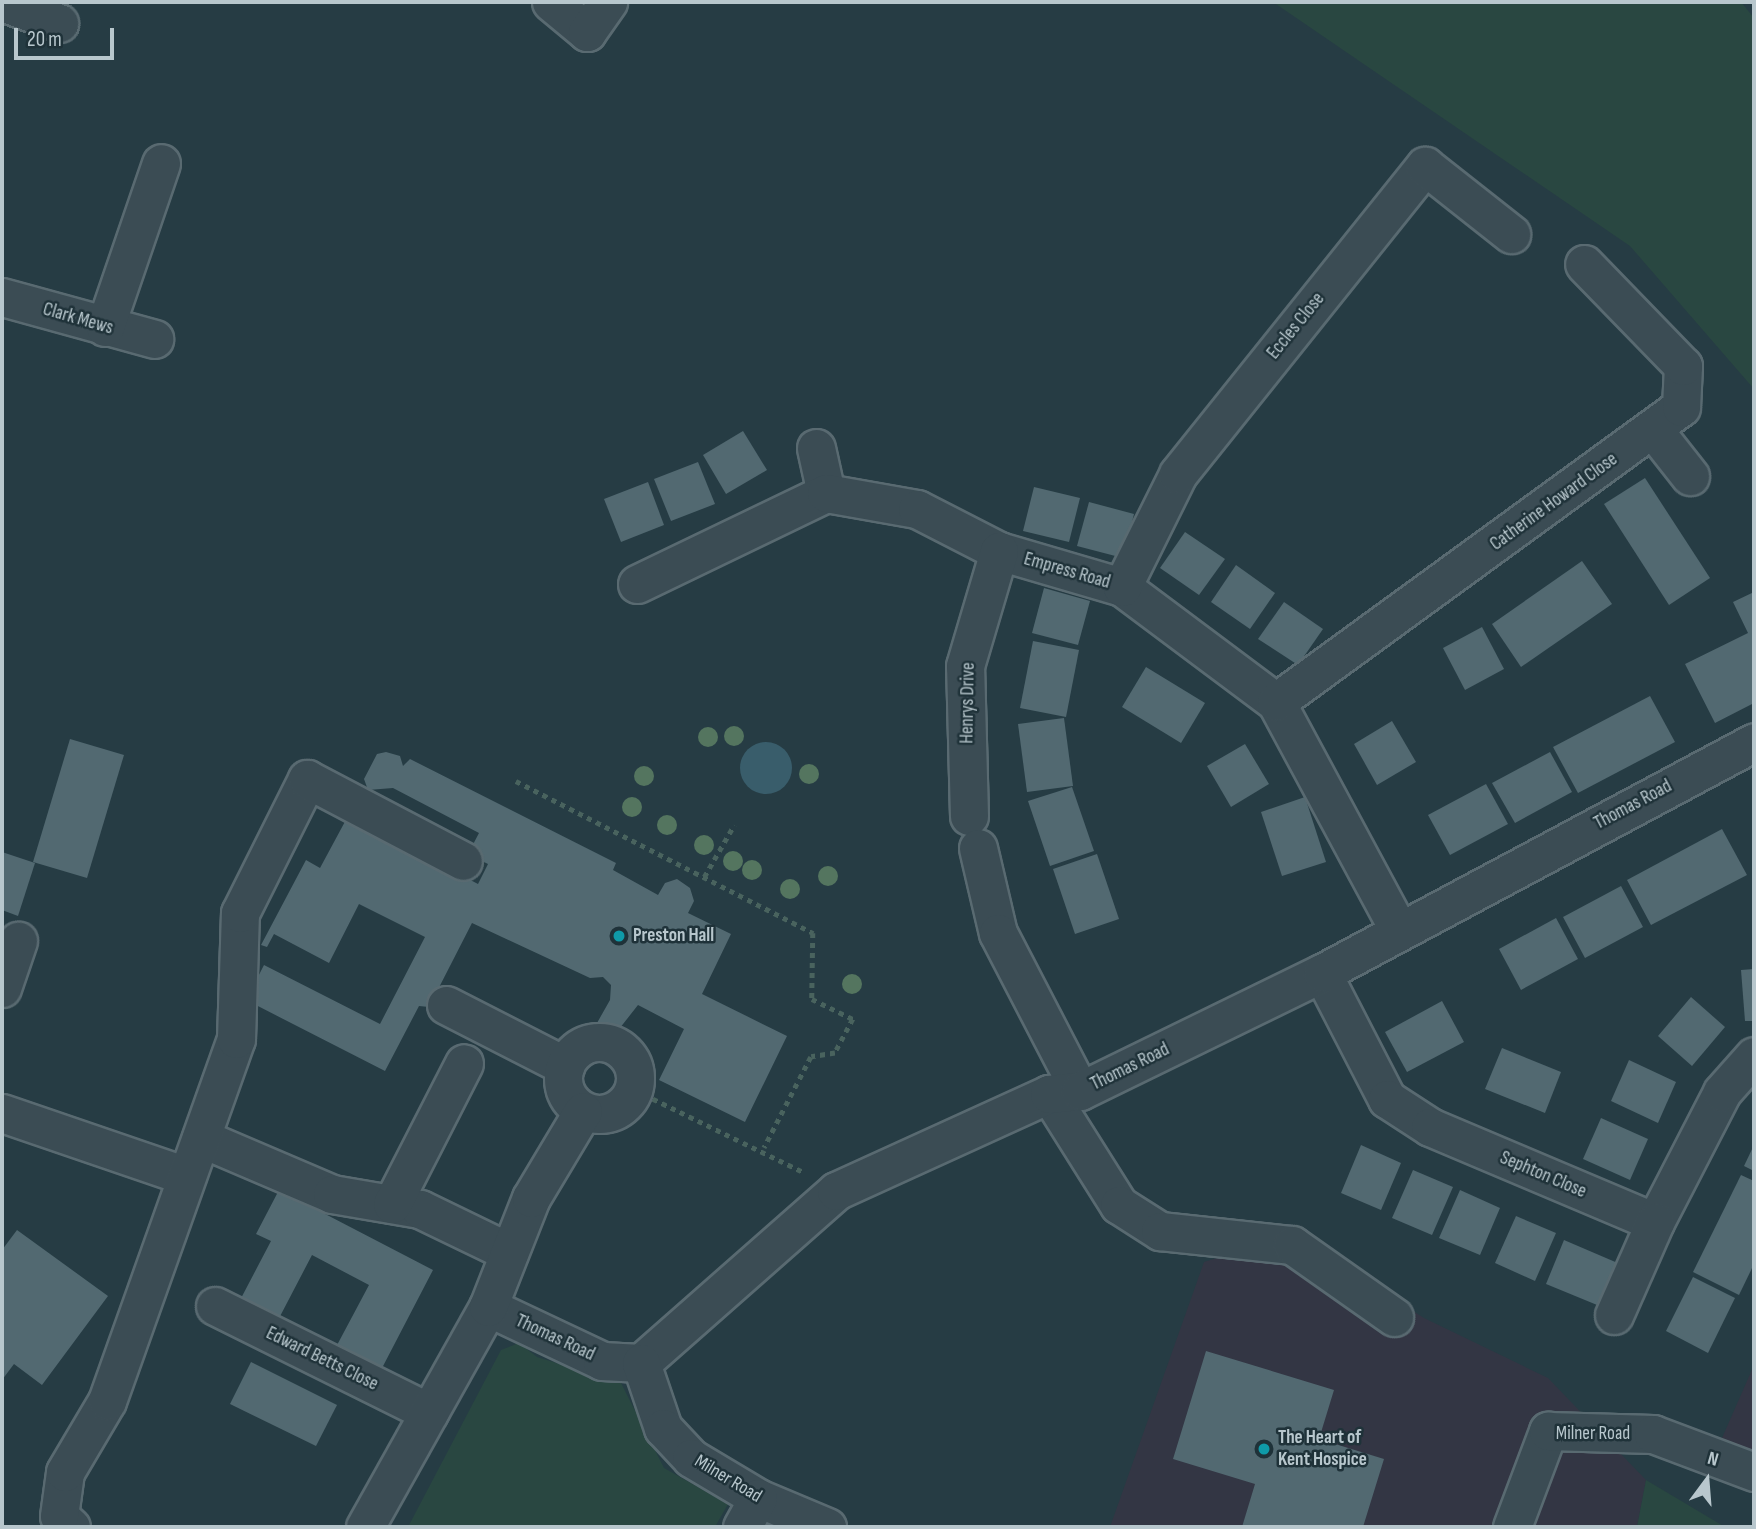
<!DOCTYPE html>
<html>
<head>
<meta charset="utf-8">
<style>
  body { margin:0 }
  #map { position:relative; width:1756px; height:1529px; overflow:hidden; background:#263c44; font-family:"Sofia Sans Condensed",sans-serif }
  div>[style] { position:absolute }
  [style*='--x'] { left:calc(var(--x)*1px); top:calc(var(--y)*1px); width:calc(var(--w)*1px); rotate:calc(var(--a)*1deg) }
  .medical>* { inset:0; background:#333644 }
  .green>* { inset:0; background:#294741 }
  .water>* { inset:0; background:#395d6b }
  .round { border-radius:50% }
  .building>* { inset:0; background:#526971 }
  .path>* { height:4.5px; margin-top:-2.25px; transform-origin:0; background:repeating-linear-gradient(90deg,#49635e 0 5px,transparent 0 10px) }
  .roads { filter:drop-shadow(2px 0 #596a71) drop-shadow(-2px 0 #596a71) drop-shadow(0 2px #596a71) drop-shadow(0 -2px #596a71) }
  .minor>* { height:37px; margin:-18.5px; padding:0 18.5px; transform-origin:18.5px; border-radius:18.5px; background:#3b4c54 }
  .minor>.ring { margin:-18.5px; padding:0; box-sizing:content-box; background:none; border:37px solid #3b4c54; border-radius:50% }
  .trees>* { width:20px; height:20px; margin:-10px; border-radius:50%; background:#54755f }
  .dots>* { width:19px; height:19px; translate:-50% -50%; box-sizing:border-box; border:4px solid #1f3239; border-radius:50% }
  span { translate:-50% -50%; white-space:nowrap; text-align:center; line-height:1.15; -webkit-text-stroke:5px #1f3239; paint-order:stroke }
  .street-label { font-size:19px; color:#b8c7cd }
  .poi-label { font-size:19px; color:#b8c7cd; font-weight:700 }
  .left { translate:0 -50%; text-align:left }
  .frame { position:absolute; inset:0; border:4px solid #b8c7cd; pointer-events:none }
  .north { position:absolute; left:1672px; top:1445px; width:70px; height:70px; -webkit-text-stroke:5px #1f3239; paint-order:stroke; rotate:16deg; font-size:19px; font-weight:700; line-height:28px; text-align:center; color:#b8c7cd }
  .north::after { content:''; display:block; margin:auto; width:24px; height:32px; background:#b8c7cd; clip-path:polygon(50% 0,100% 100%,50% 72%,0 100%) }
  .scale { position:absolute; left:14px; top:28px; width:100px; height:32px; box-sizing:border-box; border:4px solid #b8c7cd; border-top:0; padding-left:9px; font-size:21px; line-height:24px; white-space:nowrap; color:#b8c7cd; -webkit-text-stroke:5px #1f3239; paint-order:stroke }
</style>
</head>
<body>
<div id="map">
  <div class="medical">
    <i style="clip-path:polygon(1293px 1234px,1424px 1318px,1548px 1378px,1646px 1480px,1637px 1527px,1110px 1527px,1204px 1262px)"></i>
    <i style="clip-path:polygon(1754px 1365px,1754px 1458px,1722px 1438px)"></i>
  </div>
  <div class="green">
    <i style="clip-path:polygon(1273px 2px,1741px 2px,1754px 18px,1754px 389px,1630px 246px)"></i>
    <i style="clip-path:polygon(519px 1343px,537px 1357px,621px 1383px,664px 1468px,728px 1504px,715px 1527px,408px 1527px,501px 1350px)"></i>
    <i style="clip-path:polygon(1646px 1480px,1725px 1527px,1637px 1527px)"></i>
  </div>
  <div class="water">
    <i class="round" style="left:740px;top:742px;width:52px;height:52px"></i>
  </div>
  <div class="building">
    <i style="clip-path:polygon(743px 431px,767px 470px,726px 494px,703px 455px)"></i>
    <i style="clip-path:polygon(698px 462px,715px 504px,671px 521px,654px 479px)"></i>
    <i style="clip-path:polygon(1645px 478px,1710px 578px,1669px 605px,1604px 504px)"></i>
    <i style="clip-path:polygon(648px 482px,664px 525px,621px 542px,604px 499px)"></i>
    <i style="clip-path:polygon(1034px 487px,1080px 498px,1069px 542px,1023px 531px)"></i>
    <i style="clip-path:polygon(1089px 502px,1134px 514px,1123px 558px,1077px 546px)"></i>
    <i style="clip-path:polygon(1185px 532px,1225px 559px,1199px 595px,1160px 568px)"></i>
    <i style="clip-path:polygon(1582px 561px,1612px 604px,1521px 667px,1492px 624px)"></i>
    <i style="clip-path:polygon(1236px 565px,1275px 593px,1250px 629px,1211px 602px)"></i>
    <i style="clip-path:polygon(1044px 588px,1090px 601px,1078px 645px,1032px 633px)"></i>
    <i style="clip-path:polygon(1754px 592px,1754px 703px,1715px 723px,1685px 664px,1748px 633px,1733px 602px)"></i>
    <i style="clip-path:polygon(1284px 602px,1323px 629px,1298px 665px,1258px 639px)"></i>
    <i style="clip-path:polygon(1482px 627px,1504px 669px,1465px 690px,1443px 648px)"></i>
    <i style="clip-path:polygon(1033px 641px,1079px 650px,1066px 717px,1020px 708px)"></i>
    <i style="clip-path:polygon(1146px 667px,1205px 703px,1181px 743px,1122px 707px)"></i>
    <i style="clip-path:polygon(1650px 696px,1675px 742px,1578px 793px,1553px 747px)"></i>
    <i style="clip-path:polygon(1064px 718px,1073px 786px,1027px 792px,1018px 724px)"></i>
    <i style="clip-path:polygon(1392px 721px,1416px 762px,1377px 785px,1354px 744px)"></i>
    <i style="clip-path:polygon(70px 739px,124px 755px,87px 878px,33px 862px)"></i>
    <i style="clip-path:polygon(1245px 744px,1269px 784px,1231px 807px,1207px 766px)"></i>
    <i style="clip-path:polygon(386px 752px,400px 756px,403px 766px,410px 759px,616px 863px,613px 870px,658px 895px,665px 883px,677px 879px,690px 888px,694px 901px,688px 913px,731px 934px,702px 994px,787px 1036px,745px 1122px,659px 1080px,684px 1029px,638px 1005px,616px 1033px,597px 1023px,610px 1000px,611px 985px,603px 977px,590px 978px,472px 923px,429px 1007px,419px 1006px,385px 1071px,246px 1000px,264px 965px,380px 1024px,425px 937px,359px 904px,329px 963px,274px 934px,267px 947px,261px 945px,306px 860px,320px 868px,348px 816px,478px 884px,488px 864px,468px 854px,479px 833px,393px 788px,368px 790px,364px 779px,377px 754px)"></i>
    <i style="clip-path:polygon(1550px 752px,1572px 792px,1515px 823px,1492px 783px)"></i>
    <i style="clip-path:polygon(1486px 784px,1508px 824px,1450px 855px,1428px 815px)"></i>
    <i style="clip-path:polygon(1072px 787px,1094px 851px,1050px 866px,1028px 801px)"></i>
    <i style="clip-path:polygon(1305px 797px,1326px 862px,1282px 876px,1261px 812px)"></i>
    <i style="clip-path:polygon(1722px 829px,1747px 875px,1651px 925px,1627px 880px)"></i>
    <i style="clip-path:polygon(2px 852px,35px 863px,18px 916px,2px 910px)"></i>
    <i style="clip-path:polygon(1097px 854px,1119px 919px,1075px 934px,1053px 869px)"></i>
    <i style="clip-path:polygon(1621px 886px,1643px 927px,1585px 958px,1563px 917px)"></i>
    <i style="clip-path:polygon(1556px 918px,1578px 959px,1521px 990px,1499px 949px)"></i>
    <i style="clip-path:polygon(1754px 969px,1754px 1021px,1745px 1021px,1741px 970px)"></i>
    <i style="clip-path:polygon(1691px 997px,1725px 1027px,1692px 1066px,1658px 1036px)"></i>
    <i style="clip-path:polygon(1442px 1001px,1464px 1042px,1407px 1072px,1385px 1032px)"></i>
    <i style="clip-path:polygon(1502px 1048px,1561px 1072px,1545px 1113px,1485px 1089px)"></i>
    <i style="clip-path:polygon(1629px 1060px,1676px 1082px,1658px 1123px,1611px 1101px)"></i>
    <i style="clip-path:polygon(1601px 1118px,1648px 1139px,1630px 1180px,1583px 1159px)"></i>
    <i style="clip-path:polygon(1361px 1145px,1401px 1163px,1381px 1210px,1341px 1193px)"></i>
    <i style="clip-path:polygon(1754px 1145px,1754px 1171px,1744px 1166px)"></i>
    <i style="clip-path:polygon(1413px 1170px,1453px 1187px,1432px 1235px,1392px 1218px)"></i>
    <i style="clip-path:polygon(1741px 1175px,1754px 1181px,1754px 1264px,1739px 1295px,1693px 1272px)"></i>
    <i style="clip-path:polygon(279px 1190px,433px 1270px,381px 1370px,336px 1347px,369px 1285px,312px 1255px,276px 1324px,238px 1304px,271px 1241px,256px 1234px)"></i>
    <i style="clip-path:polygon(1460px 1190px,1500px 1208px,1480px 1255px,1439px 1238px)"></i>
    <i style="clip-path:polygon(1516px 1216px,1556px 1233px,1535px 1281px,1495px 1263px)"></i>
    <i style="clip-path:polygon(17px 1230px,108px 1296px,42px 1385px,14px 1364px,2px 1380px,2px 1250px)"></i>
    <i style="clip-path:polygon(1564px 1240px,1620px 1264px,1602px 1307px,1546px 1284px)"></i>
    <i style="clip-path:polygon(1693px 1277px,1735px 1298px,1708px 1353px,1666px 1331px)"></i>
    <i style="clip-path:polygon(1206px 1351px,1334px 1390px,1319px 1439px,1384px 1459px,1363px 1527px,1242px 1527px,1255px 1484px,1173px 1459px)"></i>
    <i style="clip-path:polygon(251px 1362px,337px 1405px,316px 1446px,230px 1404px)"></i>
  </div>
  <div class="path">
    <i style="--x:516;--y:781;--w:334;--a:27.1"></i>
    <i style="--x:813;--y:933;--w:66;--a:90.9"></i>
    <i style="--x:812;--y:999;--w:46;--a:26"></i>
    <i style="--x:853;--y:1019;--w:38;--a:118"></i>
    <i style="--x:835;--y:1053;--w:24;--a:171"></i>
    <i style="--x:811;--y:1057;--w:102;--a:117.3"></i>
    <i style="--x:704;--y:877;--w:60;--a:-60"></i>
    <i style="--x:635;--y:1090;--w:189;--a:26"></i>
  </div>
  <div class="roads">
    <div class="minor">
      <i style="--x:2;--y:2;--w:61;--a:20.2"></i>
      <i style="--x:551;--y:2;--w:47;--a:39.8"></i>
      <i style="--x:587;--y:32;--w:37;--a:-55"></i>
      <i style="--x:2;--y:297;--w:158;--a:15.4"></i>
      <i style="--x:105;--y:327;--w:173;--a:-71.1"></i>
      <i style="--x:1653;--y:429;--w:60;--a:51.8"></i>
      <i style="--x:816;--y:448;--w:46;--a:77.5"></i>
      <i style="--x:637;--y:584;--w:210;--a:-25.7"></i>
      <i style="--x:826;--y:493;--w:92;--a:10"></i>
      <i style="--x:917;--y:509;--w:92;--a:27.1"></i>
      <i style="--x:999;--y:551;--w:128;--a:16.3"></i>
      <i style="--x:1122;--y:587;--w:192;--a:36.8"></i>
      <i style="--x:1276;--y:702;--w:258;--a:61.7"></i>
      <i style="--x:1122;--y:587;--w:126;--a:-63.6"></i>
      <i style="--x:1178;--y:474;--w:395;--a:-51.3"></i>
      <i style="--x:1425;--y:166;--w:110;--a:38.3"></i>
      <i style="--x:1276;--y:702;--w:501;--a:-36.07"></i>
      <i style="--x:1681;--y:407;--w:41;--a:-87.2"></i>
      <i style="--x:1683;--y:366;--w:142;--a:-134.1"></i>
      <i style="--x:969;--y:816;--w:150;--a:-91.5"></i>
      <i style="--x:965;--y:666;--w:120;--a:-73.5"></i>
      <i style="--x:978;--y:848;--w:87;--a:76.8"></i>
      <i style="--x:998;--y:933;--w:178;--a:62.6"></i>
      <i style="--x:1322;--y:973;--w:142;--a:62.7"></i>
      <i style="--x:1387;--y:1099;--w:51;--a:33.1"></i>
      <i style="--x:1430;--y:1127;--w:244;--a:22.9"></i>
      <i style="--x:1655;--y:1222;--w:146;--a:-62.7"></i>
      <i style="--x:1722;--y:1092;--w:48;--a:-48.4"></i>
      <i style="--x:2;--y:988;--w:50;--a:-71.2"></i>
      <i style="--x:446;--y:1005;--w:134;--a:27.1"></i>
      <i class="ring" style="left:563px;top:1042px;width:35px;height:35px"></i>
      <i style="--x:1049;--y:1094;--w:131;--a:57.8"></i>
      <i style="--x:1119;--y:1205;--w:49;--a:32.4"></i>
      <i style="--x:1160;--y:1231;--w:133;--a:6.1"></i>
      <i style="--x:1292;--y:1245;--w:125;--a:35.2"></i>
      <i style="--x:2;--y:1113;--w:194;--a:18.9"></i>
      <i style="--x:201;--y:1138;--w:142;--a:23.1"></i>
      <i style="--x:332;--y:1194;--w:89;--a:9.7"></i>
      <i style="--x:420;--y:1209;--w:99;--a:25.8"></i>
      <i style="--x:392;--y:1204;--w:158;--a:-62.9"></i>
      <i style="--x:215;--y:1306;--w:239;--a:26.4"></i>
      <i style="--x:488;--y:1307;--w:126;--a:25.3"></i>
      <i style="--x:602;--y:1361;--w:39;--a:3"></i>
      <i style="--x:641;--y:1363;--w:260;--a:-41.4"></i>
      <i style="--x:836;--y:1191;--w:234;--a:-24.5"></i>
      <i style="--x:1049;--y:1094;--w:31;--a:-6"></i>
      <i style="--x:1080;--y:1091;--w:269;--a:-26"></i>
      <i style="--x:1322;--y:973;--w:490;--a:-28.1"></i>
      <i style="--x:1614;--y:1315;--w:102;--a:-66.2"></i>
      <i style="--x:641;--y:1363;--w:69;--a:71.3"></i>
      <i style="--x:663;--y:1428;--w:41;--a:47"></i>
      <i style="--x:691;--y:1458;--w:78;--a:30.8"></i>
      <i style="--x:758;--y:1498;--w:75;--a:22.8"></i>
      <i style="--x:71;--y:1527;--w:16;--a:-137"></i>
      <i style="--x:59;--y:1516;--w:44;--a:-82.2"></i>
      <i style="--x:65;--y:1472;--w:82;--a:-59.4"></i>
      <i style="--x:107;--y:1401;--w:384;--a:-70.4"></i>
      <i style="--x:236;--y:1039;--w:126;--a:-88.2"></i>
      <i style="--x:240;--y:913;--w:150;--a:-63.4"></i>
      <i style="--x:307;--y:779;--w:176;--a:27.7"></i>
      <i style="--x:365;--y:1527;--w:252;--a:-60.8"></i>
      <i style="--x:488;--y:1307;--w:117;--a:-68.5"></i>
      <i style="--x:531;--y:1198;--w:101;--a:-59.1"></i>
      <i style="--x:742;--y:1527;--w:33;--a:-61"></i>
      <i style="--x:1512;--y:1527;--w:103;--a:-69.4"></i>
      <i style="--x:1548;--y:1431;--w:105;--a:1.6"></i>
      <i style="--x:1653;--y:1434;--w:108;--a:20.6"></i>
    </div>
  </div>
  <div class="trees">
    <i style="left:734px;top:736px"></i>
    <i style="left:708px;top:737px"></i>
    <i style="left:809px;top:774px"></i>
    <i style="left:644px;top:776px"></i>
    <i style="left:632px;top:807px"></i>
    <i style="left:667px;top:825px"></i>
    <i style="left:704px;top:845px"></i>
    <i style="left:733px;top:861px"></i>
    <i style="left:752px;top:870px"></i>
    <i style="left:828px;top:876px"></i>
    <i style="left:790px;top:889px"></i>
    <i style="left:852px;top:984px"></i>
  </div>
  <div class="dots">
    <i style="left:619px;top:936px;background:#0f9aa8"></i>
    <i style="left:1264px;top:1449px;background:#0f9aa8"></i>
  </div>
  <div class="street-label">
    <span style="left:78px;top:319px;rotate:16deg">Clark Mews</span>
    <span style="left:1296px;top:326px;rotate:-51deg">Eccles Close</span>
    <span style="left:1554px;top:502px;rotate:-36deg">Catherine Howard Close</span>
    <span style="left:1067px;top:571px;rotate:16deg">Empress Road</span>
    <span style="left:968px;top:703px;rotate:-89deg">Henrys Drive</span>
    <span style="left:1633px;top:805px;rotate:-28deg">Thomas Road</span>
    <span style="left:1130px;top:1067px;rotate:-26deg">Thomas Road</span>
    <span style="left:1543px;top:1175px;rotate:23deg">Sephton Close</span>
    <span style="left:555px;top:1338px;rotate:25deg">Thomas Road</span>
    <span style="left:322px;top:1359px;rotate:26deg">Edward Betts Close</span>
    <span style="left:1593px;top:1434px">Milner Road</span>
    <span style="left:728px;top:1479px;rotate:31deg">Milner Road</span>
  </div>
  <div class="poi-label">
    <span class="left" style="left:633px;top:936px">Preston Hall</span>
    <span class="left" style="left:1278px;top:1449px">The Heart of<br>Kent Hospice</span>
  </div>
  <div class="frame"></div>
  <div class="north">N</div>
  <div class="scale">20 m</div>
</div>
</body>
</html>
